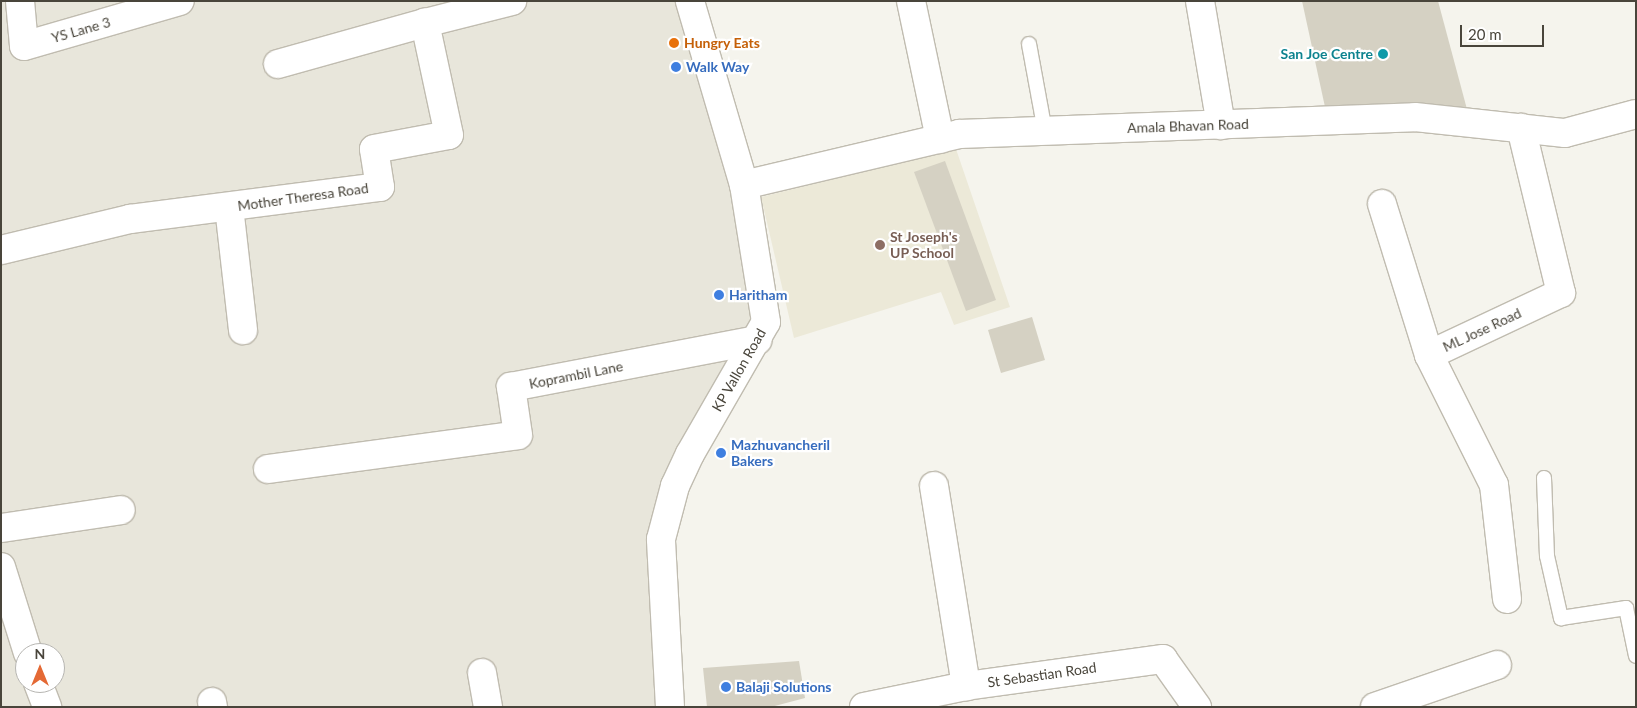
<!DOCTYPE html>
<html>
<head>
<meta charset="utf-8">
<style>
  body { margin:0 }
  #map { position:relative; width:1637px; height:708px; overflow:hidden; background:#f5f4ed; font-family:Lato,sans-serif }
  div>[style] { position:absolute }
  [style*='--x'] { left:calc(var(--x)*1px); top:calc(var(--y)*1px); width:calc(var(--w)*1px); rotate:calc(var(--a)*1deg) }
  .residential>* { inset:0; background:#e8e6db }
  .education>* { inset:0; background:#ece9d8 }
  .building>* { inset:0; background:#d5d1c3 }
  .roads { filter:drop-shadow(1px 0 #c0bcb0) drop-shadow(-1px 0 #c0bcb0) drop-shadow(0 1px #c0bcb0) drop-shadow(0 -1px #c0bcb0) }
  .service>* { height:14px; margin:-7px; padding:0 7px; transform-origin:7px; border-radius:7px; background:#fff }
  .minor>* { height:28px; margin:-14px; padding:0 14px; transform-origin:14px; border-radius:14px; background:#fff }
  .tertiary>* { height:28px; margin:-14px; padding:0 14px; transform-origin:14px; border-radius:14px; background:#fff }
  .dots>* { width:14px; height:14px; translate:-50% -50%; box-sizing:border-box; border:2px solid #fff; border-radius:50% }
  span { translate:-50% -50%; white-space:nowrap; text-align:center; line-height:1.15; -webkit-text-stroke:4.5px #fff; paint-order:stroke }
  .street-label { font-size:14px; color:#49453b }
  .food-label { font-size:14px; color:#c56008; font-weight:700 }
  .left { translate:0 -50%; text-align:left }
  .culture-label { font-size:14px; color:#0d838f; font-weight:700 }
  .right { translate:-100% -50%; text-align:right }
  .shop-label { font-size:14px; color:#366cbe; font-weight:700 }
  .education-label { font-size:14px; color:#785e54; font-weight:700 }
  .frame { position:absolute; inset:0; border:2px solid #49453b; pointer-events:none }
  .north { position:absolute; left:15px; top:643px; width:50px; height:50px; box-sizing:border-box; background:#fff; border:1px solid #b6b5b1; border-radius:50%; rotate:0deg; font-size:14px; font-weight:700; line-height:20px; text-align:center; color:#49453b }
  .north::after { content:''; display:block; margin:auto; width:18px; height:22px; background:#e46935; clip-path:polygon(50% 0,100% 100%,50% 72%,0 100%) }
  .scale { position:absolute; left:1460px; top:25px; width:84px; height:22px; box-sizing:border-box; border:2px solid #49453b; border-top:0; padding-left:6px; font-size:15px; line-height:18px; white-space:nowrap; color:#49453b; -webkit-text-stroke:4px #fff; paint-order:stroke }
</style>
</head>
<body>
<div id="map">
  <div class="residential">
    <i style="clip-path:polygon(evenodd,1px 1px,684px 1px,736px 186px,758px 322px,669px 482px,663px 707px,1px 707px,1px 1px,25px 653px,55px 653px,55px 683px,25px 683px,25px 653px)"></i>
  </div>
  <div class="education">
    <i style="clip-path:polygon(956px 149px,1010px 307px,954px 325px,941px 292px,794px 338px,761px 197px)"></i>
  </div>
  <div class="building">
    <i style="clip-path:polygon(1302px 1px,1438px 1px,1468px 113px,1325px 107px)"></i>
    <i style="clip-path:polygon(945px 161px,996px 300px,966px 311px,914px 172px)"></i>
    <i style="clip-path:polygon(1032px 317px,1045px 360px,1001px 373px,988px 330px)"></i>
    <i style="clip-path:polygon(799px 661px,805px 698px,771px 707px,707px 707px,703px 668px)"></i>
  </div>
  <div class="roads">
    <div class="service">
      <i style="--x:1029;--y:44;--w:88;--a:79.6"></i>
      <i style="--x:1544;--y:478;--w:78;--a:87.8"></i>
      <i style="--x:1547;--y:556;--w:64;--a:77.3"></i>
      <i style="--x:1561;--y:618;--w:66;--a:-8.7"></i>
      <i style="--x:1626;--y:608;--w:49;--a:78.2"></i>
    </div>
    <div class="minor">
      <i style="--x:20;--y:1;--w:45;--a:84.9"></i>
      <i style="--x:24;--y:46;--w:162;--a:-16.1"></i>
      <i style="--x:911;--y:1;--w:141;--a:78.1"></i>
      <i style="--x:1200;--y:1;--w:126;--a:80.4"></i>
      <i style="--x:278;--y:64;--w:153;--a:-15.6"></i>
      <i style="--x:1382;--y:204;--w:158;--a:72.7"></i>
      <i style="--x:229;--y:207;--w:124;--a:83.5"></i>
      <i style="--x:1;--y:250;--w:133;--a:-13.5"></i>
      <i style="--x:130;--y:219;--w:252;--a:-7.3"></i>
      <i style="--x:380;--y:187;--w:38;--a:-99"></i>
      <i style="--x:374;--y:149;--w:76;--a:-10.6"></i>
      <i style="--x:449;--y:135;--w:115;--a:-102.1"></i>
      <i style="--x:425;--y:23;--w:90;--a:-14.2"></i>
      <i style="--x:268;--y:469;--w:252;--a:-7.7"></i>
      <i style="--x:518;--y:435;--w:49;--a:-98.3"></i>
      <i style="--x:511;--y:387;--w:251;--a:-10.8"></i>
      <i style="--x:934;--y:486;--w:203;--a:80.9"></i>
      <i style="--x:1;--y:528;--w:121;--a:-8.5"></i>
      <i style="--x:1;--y:567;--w:90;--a:72.6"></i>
      <i style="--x:1507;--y:599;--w:115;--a:-96.5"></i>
      <i style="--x:1494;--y:485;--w:145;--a:-116.6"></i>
      <i style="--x:1429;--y:355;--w:146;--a:-25.2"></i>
      <i style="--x:1561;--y:293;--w:170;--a:-103.6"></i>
      <i style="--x:482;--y:673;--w:35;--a:80"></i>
      <i style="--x:38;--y:683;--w:26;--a:69"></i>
      <i style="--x:212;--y:702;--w:5;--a:79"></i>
      <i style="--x:864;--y:707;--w:104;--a:-11.6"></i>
      <i style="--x:966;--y:686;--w:199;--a:-7.8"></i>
      <i style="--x:1163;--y:659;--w:59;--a:54.7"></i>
      <i style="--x:1375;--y:707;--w:129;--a:-19"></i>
    </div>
    <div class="tertiary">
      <i style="--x:744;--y:185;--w:221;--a:-13.3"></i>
      <i style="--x:959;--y:134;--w:456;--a:-2.1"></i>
      <i style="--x:1415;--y:117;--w:151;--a:6.1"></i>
      <i style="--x:1565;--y:133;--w:73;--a:-15"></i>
      <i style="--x:670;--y:707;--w:168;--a:-93.1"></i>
      <i style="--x:661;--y:539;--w:55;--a:-75.2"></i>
      <i style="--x:675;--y:486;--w:35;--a:-65"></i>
      <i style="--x:690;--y:454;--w:152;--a:-60.1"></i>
      <i style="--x:766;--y:322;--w:139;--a:-99.1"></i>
      <i style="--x:744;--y:185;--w:192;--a:-106.4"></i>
    </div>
  </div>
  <div class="dots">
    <i style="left:674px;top:43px;background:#e8710a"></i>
    <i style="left:1383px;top:54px;background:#0f9aa8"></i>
    <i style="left:676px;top:67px;background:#3f7fe0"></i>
    <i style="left:880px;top:245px;background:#8d6e63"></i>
    <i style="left:719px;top:295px;background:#3f7fe0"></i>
    <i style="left:721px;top:453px;background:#3f7fe0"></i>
    <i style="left:726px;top:687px;background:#3f7fe0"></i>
  </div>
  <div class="street-label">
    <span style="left:81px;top:30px;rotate:-16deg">YS Lane 3</span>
    <span style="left:1188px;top:126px;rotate:-2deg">Amala Bhavan Road</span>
    <span style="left:303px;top:197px;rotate:-8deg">Mother Theresa Road</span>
    <span style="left:1482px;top:330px;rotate:-25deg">ML Jose Road</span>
    <span style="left:739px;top:370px;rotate:-60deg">KP Vallon Road</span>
    <span style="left:576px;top:375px;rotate:-11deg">Koprambil Lane</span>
    <span style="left:1042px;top:675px;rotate:-8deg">St Sebastian Road</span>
  </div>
  <div class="food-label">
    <span class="left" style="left:684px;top:43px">Hungry Eats</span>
  </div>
  <div class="culture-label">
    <span class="right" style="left:1373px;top:54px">San Joe Centre</span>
  </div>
  <div class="shop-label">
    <span class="left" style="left:686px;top:67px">Walk Way</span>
    <span class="left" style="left:729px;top:295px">Haritham</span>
    <span class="left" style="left:731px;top:453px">Mazhuvancheril<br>Bakers</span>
    <span class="left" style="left:736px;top:687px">Balaji Solutions</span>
  </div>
  <div class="education-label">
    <span class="left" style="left:890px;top:245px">St Joseph's<br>UP School</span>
  </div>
  <div class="frame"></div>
  <div class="north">N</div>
  <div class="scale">20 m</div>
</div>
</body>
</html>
